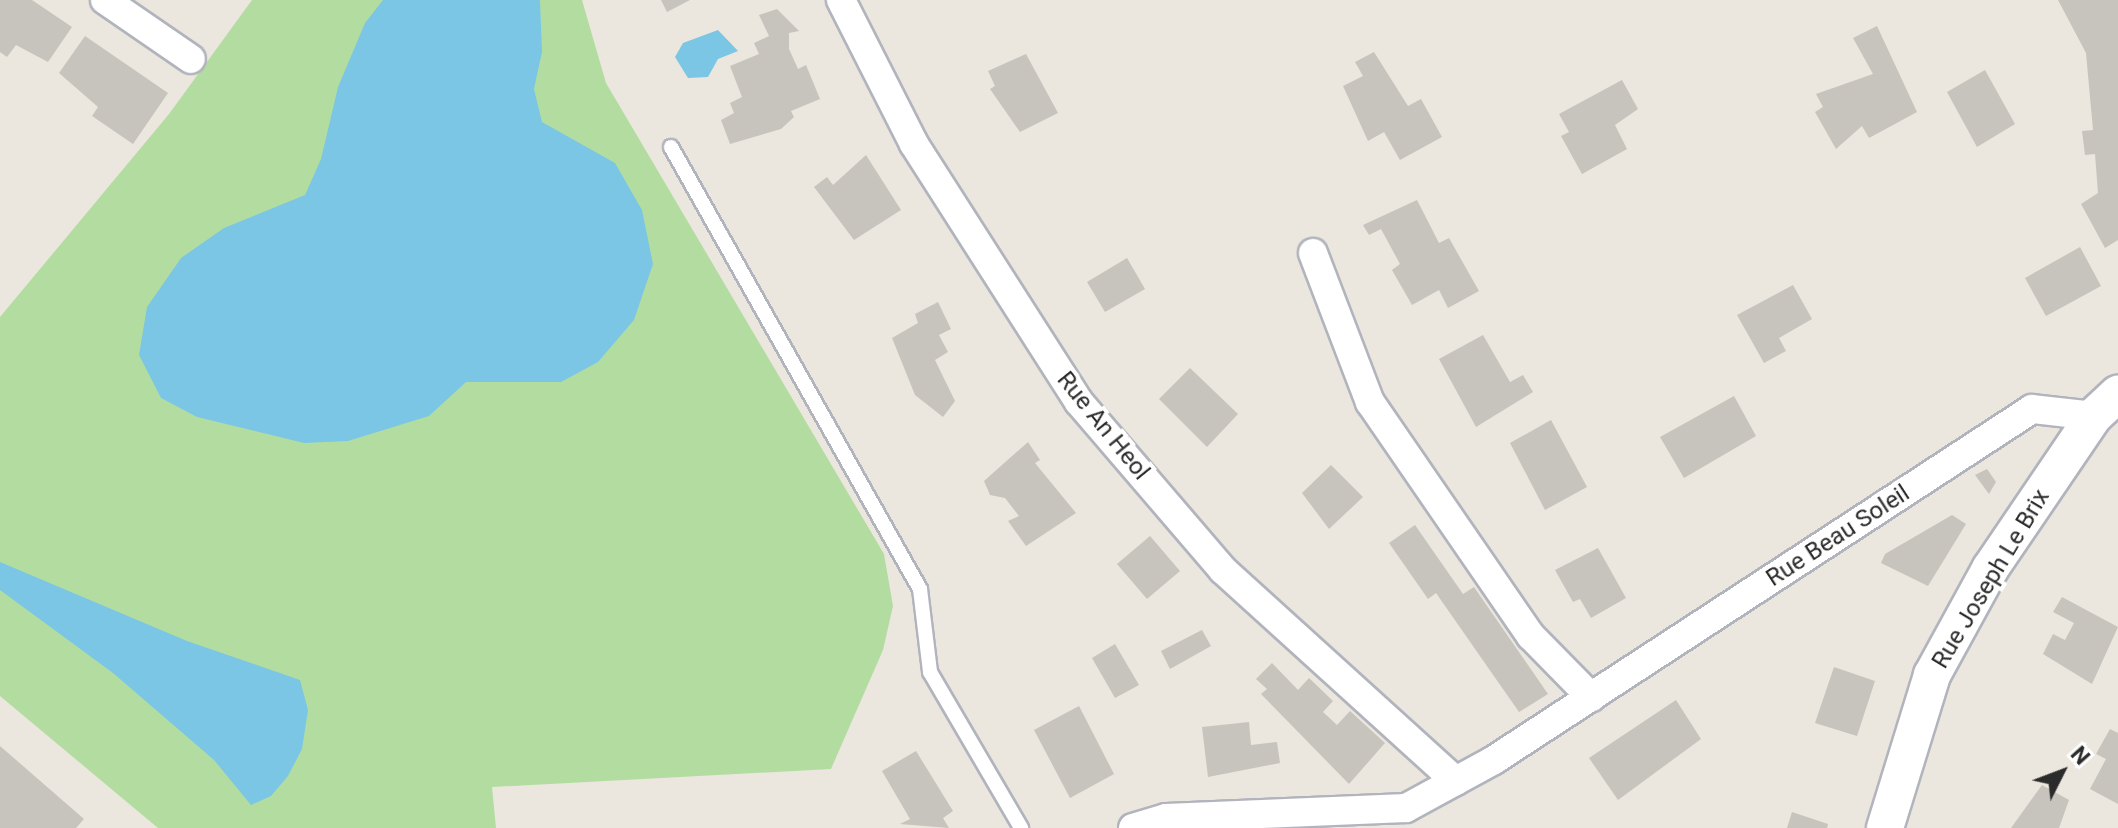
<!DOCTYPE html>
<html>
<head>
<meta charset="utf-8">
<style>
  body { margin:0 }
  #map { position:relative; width:2118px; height:828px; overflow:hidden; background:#ebe6de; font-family:Roboto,sans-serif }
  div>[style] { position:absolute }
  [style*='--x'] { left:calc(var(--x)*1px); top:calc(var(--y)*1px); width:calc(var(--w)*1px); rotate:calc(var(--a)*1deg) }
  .green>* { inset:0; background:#b3dda0 }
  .water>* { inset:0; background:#7bc6e4 }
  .building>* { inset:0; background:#c7c4bd }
  .roads { filter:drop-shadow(2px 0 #b2b4bd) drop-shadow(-2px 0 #b2b4bd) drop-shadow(0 2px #b2b4bd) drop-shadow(0 -2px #b2b4bd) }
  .service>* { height:14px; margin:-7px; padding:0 7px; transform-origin:7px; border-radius:7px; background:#fff }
  .minor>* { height:28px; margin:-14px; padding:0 14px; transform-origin:14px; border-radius:14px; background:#fff }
  .tertiary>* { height:36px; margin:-18px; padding:0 18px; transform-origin:18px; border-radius:18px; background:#fff }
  span { translate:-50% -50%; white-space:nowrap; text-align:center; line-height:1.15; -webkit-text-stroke:8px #fff; paint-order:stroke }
  .street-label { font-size:24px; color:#2b2b2b }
  .north { position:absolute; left:2022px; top:732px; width:80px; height:80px; -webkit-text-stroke:6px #fff; paint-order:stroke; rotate:48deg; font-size:22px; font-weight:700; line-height:32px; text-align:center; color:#2b2b2b }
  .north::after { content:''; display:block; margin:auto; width:28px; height:36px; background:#2b2b2b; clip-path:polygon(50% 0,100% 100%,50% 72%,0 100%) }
</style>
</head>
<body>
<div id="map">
  <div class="green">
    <i style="clip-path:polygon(252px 0,582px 0,606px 83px,884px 554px,893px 606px,883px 650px,831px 769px,492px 787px,496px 828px,158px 828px,0 696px,0 317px,169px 114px)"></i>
  </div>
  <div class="water">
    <i style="clip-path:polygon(383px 0,540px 0,542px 52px,534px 89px,542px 122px,615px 163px,642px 210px,653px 264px,634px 320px,598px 362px,561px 382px,466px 382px,429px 416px,348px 441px,304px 443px,197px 417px,161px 398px,139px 355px,147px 307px,181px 258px,224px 228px,305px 195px,321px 159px,338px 87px,365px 23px)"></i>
    <i style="clip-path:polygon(718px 30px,738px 51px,718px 59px,708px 77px,688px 78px,675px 57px,683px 43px)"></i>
    <i style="clip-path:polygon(0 562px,187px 641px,300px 680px,308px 710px,302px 749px,288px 776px,271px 796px,251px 805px,214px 760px,113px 673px,0 590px)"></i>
  </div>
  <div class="building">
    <i style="clip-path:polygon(0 0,32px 0,72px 27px,48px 62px,16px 45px,7px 57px,0 52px)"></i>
    <i style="clip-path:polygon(661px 0,690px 0,667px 12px)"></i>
    <i style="clip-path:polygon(2058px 0,2118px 0,2118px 240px,2105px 248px,2081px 204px,2098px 193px,2095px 154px,2085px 155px,2082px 131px,2093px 130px,2086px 53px)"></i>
    <i style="clip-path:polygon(777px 9px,799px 31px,789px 33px,789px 49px,798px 69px,806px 65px,820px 99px,791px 111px,794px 117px,781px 129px,730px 144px,721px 120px,734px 113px,730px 103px,742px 97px,730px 66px,759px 54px,754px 43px,769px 36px,759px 15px)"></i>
    <i style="clip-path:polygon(1877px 26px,1917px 112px,1869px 138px,1862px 126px,1836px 149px,1815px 112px,1823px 107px,1816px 94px,1873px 74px,1853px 38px)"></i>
    <i style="clip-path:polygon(85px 36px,168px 93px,133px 144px,92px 116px,98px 107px,59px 73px)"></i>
    <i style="clip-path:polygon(1374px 52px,1408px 106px,1421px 99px,1442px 137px,1400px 160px,1384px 132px,1368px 141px,1343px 86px,1363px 76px,1355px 62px)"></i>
    <i style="clip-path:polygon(1026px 54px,1058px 113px,1020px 132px,990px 89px,995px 86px,988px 71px)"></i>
    <i style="clip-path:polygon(1985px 70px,2015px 124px,1977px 147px,1947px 92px)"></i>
    <i style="clip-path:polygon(1622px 80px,1638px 109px,1615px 125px,1627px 149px,1582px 174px,1561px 136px,1569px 132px,1559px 114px)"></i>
    <i style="clip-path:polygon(866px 155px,901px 210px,854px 240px,814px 187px,827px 177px,833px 185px)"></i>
    <i style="clip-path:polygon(1417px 200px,1439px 243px,1449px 238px,1479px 291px,1448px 308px,1439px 290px,1412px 305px,1392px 270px,1400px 264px,1381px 229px,1369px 235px,1363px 225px)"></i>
    <i style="clip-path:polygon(2080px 247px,2101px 286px,2046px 316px,2025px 278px)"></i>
    <i style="clip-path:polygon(1127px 258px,1145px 289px,1105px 312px,1087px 282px)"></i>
    <i style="clip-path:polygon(1793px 285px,1812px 319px,1779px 338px,1786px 351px,1764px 363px,1737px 315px)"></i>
    <i style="clip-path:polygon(938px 302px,951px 329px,939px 335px,948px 352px,935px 360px,955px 401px,943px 417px,915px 395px,892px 338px,918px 323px,915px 314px)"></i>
    <i style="clip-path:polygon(1483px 335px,1510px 382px,1523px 375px,1533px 392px,1476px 427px,1439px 359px)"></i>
    <i style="clip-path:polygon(1190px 368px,1238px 414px,1207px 447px,1159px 399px)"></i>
    <i style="clip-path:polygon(1734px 396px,1756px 436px,1684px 478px,1660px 437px)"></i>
    <i style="clip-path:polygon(1551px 420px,1587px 487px,1545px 510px,1510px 443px)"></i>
    <i style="clip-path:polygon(1028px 442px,1040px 460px,1035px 463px,1076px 513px,1026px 546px,1008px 521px,1019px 516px,1005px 498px,990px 495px,984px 481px)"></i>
    <i style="clip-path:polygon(1331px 465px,1363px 497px,1329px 529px,1302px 493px)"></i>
    <i style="clip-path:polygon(1987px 469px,1996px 482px,1989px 494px,1975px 475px)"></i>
    <i style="clip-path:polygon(1952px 515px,1966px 524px,1928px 586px,1881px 563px,1885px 554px)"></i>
    <i style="clip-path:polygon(1415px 525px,1463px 594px,1474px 587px,1548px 694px,1519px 712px,1436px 593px,1428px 599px,1389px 543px)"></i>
    <i style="clip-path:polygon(1150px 536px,1180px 571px,1147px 599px,1117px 564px)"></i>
    <i style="clip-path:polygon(1598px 548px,1626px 598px,1591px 618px,1580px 599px,1573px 602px,1555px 570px)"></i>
    <i style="clip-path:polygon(2062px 597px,2118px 627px,2092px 684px,2043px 654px,2053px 634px,2065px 640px,2074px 623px,2053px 612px)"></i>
    <i style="clip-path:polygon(1202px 630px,1211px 646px,1170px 669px,1161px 651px)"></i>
    <i style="clip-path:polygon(1115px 644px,1139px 685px,1115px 698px,1092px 658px)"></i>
    <i style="clip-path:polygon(1272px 663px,1298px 690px,1309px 678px,1333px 701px,1323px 712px,1337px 725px,1350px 711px,1385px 743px,1349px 784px,1261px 694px,1267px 689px,1256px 679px)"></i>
    <i style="clip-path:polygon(1834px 667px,1875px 681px,1857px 736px,1815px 723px)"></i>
    <i style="clip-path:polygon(1676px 700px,1701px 739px,1618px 800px,1589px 758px)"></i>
    <i style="clip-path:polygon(1079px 706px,1114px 774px,1070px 798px,1034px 730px)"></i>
    <i style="clip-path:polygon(1249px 722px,1251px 745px,1277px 742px,1280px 763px,1208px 777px,1202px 727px)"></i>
    <i style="clip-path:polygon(2110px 729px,2118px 733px,2118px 804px,2090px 789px,2106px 759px,2096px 754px)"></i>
    <i style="clip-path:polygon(0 746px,84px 819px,76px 828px,0 828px)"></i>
    <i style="clip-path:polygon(916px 751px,953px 811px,943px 818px,949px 828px,900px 824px,910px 819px,882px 771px)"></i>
    <i style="clip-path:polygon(2042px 785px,2069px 800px,2059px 828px,2011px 828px)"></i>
    <i style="clip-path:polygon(1792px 812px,1828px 824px,1827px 828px,1787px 828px)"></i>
  </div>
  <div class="roads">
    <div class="service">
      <i style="--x:671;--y:147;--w:507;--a:60.61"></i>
      <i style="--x:920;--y:589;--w:84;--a:83.1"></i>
      <i style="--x:930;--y:672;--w:181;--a:59.7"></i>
    </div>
    <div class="minor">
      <i style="--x:105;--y:0;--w:104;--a:34.5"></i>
      <i style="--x:841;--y:0;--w:161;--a:63.1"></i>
      <i style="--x:914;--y:144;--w:306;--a:57.4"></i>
      <i style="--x:1079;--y:402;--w:221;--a:49.4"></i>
      <i style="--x:1223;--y:570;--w:314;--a:42.2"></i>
      <i style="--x:1313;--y:253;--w:160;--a:69.1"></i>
      <i style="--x:1370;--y:402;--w:284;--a:55.5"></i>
      <i style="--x:1531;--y:636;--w:86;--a:45.5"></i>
      <i style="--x:1133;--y:828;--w:34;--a:-17"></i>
      <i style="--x:1166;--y:818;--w:240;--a:-2.4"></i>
      <i style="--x:1406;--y:808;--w:100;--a:-28.6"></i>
      <i style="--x:1494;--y:760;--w:642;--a:-33.12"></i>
      <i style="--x:2032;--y:409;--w:62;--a:6.4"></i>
    </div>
    <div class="tertiary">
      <i style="--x:1885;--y:828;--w:160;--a:-72.9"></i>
      <i style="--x:1932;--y:675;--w:121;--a:-61.3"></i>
      <i style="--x:1990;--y:569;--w:185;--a:-55.8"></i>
      <i style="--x:2094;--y:416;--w:33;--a:-43"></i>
    </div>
  </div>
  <div class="street-label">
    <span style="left:1103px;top:426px;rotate:51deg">Rue An Heol</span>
    <span style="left:1838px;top:536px;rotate:-33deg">Rue Beau Soleil</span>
    <span style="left:1991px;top:579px;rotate:-59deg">Rue Joseph Le Brix</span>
  </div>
  <div class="north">N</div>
</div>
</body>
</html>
